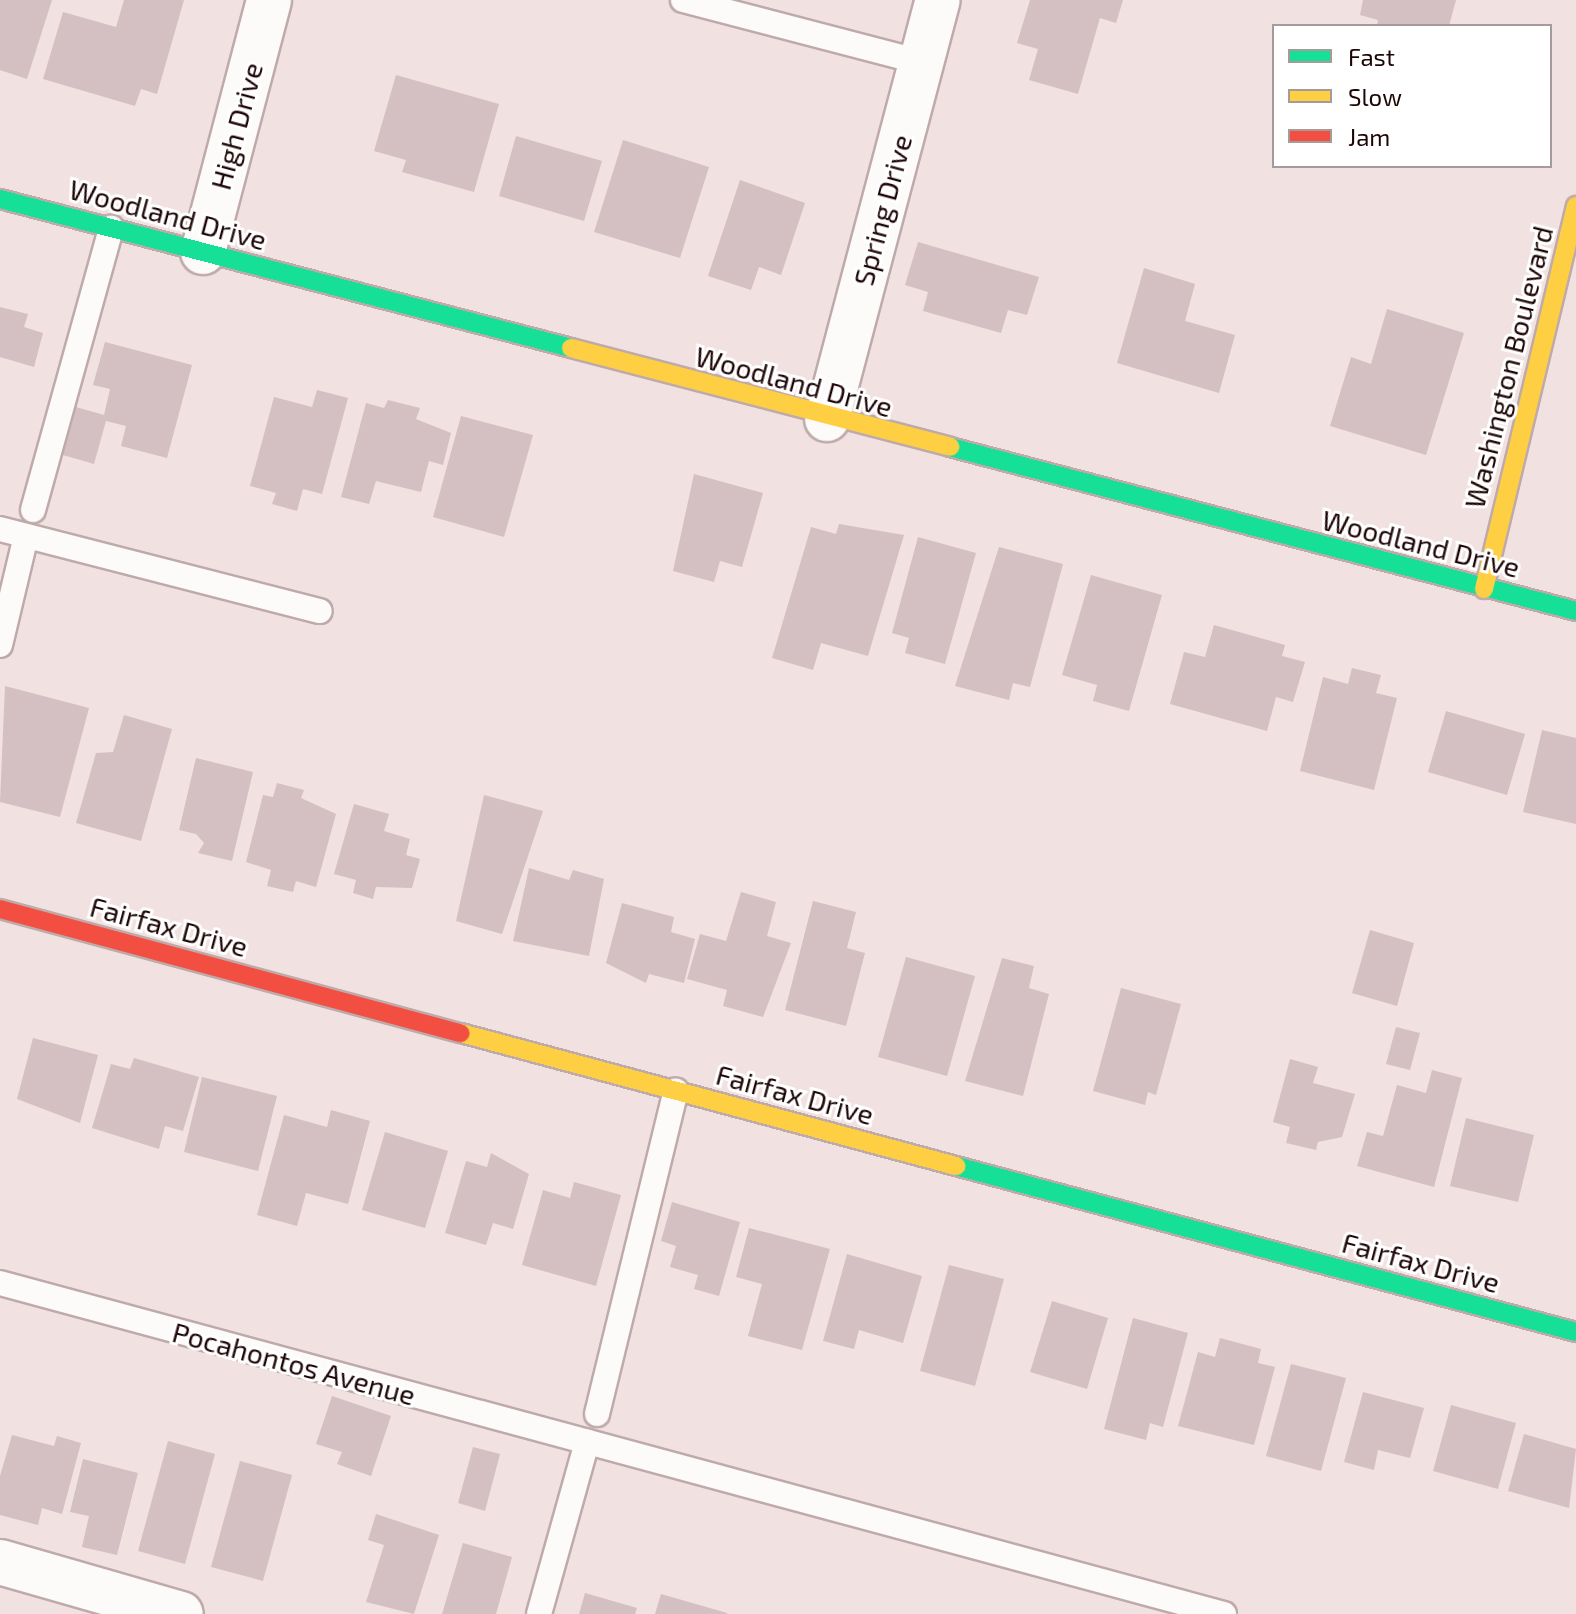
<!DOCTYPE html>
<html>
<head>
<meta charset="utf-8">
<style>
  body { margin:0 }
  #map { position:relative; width:1576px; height:1614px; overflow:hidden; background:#f2e1e1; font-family:"Exo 2",sans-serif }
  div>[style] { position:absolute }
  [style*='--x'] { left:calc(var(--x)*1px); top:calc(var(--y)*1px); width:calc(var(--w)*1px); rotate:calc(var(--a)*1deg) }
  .building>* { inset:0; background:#d4bfc3 }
  .roads { filter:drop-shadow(2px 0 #bfaaaa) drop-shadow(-2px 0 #bfaaaa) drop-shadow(0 2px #bfaaaa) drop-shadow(0 -2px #bfaaaa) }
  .lane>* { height:24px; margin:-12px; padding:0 12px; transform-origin:12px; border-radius:12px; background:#fdfafa }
  .street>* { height:44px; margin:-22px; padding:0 22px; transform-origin:22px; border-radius:22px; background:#fdfafa }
  .fast>* { height:18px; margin:-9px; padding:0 9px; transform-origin:9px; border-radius:9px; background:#16e098 }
  .slow>* { height:18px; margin:-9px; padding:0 9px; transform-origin:9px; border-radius:9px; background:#ffcf43 }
  .jam>* { height:18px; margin:-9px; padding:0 9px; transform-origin:9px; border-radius:9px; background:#f24e42 }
  span { translate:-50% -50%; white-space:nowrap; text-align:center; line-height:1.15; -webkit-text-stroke:6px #fff; paint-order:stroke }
  .street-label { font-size:28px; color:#1d0506 }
  .legend { position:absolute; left:1272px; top:24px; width:280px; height:144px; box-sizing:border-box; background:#fff; border:2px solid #a59b9b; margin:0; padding:10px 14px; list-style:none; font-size:24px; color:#1d0506 }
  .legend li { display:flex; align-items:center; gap:16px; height:40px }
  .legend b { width:40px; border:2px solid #a59b9b }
</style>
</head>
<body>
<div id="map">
  <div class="building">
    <i style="clip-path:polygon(0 0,52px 0,27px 79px,0 70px)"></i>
    <i style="clip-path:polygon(124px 0,184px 0,157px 94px,141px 89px,135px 106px,43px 79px,63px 12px,116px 27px)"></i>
    <i style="clip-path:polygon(1030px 0,1123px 0,1116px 23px,1100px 18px,1078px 94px,1029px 80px,1038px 49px,1017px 43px)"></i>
    <i style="clip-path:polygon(1363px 0,1456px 0,1449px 26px,1377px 26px,1378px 20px,1360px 15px)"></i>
    <i style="clip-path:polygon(396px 75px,499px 104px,474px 192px,402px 172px,406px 160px,374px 151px)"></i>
    <i style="clip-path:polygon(516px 136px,602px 161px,584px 221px,499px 196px)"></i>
    <i style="clip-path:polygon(623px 140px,709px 167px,680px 258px,594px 232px)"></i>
    <i style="clip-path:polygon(740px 180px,805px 203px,781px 275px,759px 267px,751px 290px,708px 276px)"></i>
    <i style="clip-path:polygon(918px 242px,1039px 277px,1027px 315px,1008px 310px,1001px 333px,923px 311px,928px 292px,905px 285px)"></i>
    <i style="clip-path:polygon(1144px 268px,1195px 284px,1185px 321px,1235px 335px,1219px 393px,1117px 363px)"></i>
    <i style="clip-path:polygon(0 307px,28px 314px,24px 327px,43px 333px,34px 367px,0 357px)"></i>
    <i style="clip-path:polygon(1387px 309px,1464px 333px,1426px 455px,1330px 426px,1351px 357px,1371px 364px)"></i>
    <i style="clip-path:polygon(105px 342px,192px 365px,167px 458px,121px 446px,126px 426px,106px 421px,94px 464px,56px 453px,69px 405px,104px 415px,110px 389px,93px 385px)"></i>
    <i style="clip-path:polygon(317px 390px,348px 398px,322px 494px,303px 489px,297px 511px,272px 504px,276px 493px,250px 486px,274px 397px,312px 407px)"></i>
    <i style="clip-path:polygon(388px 400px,420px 408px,416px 419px,451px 433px,443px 465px,429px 461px,421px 492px,376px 481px,369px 504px,341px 497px,366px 403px,384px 408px)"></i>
    <i style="clip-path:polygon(461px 416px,533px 435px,504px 537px,433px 517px)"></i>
    <i style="clip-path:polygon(694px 474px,763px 493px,742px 567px,720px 561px,714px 582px,673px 571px)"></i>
    <i style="clip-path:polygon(839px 524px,904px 535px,868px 656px,821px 643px,813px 670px,772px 658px,811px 527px,836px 534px)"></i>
    <i style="clip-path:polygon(918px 537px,976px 553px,945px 664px,905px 653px,909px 638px,892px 633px)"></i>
    <i style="clip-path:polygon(999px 547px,1063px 564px,1030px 687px,1013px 683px,1009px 700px,955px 686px)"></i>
    <i style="clip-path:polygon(1091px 575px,1162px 595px,1129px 711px,1093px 701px,1097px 685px,1062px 675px)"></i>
    <i style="clip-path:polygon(1214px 625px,1285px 645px,1282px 656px,1305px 662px,1293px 702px,1276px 697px,1267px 731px,1170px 704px,1184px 652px,1205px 657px)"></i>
    <i style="clip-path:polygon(1352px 668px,1381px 675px,1376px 693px,1397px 698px,1374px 790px,1300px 771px,1323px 677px,1348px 684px)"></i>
    <i style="clip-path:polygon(5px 686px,89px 708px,60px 817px,0 802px)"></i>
    <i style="clip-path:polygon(1446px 711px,1525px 734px,1507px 795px,1428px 772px)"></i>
    <i style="clip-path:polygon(124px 715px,172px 729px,141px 841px,76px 823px,96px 753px,113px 752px)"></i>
    <i style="clip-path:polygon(1542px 730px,1576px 738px,1576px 824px,1523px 812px)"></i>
    <i style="clip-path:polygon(196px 758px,253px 772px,232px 861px,198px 853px,204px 843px,196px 834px,179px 830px)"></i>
    <i style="clip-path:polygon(277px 783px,304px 790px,301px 798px,336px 814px,316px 887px,296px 881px,293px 892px,267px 886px,271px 870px,246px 862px,263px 795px,273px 797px)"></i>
    <i style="clip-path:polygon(484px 795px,543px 811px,502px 934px,456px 921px)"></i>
    <i style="clip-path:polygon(354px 804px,389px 814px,384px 831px,410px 839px,406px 855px,420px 859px,412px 888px,376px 887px,373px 899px,353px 893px,356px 880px,334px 874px)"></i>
    <i style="clip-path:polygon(529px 868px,569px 880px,573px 870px,604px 879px,589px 956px,513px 941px)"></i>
    <i style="clip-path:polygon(741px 892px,776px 902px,767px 936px,791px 943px,763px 1017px,723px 1006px,727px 990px,687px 979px,700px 934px,726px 941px)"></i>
    <i style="clip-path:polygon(813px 901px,856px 912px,847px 948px,865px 953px,846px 1026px,785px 1010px)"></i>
    <i style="clip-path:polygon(622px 903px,674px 917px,671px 932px,695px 939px,684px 983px,649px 974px,646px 983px,606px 963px)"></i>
    <i style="clip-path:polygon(1370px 930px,1414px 943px,1397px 1006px,1352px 993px)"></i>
    <i style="clip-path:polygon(906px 957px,975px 976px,947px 1076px,878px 1057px)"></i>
    <i style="clip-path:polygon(1002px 958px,1034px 966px,1029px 988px,1049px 994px,1023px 1096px,965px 1081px)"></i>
    <i style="clip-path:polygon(1121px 988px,1181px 1004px,1156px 1095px,1148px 1092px,1145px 1105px,1093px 1091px)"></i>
    <i style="clip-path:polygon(1396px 1027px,1420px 1033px,1410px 1070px,1386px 1064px)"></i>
    <i style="clip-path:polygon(33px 1038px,98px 1055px,80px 1123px,17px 1099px)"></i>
    <i style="clip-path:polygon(134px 1058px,199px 1077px,183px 1131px,165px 1126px,159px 1149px,92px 1128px,111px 1064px,130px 1069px)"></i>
    <i style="clip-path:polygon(1290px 1059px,1318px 1067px,1313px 1083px,1355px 1094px,1342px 1137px,1318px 1142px,1316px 1150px,1286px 1143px,1290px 1127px,1273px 1122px)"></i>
    <i style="clip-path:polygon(1432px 1070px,1462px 1078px,1434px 1187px,1357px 1166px,1367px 1132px,1383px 1136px,1397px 1085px,1426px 1093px)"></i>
    <i style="clip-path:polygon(202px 1077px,277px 1096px,258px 1171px,184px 1152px)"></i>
    <i style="clip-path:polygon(331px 1110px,370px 1121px,348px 1204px,306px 1193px,297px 1226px,257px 1215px,284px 1115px,327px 1127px)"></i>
    <i style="clip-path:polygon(1466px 1118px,1534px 1135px,1518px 1202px,1450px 1186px)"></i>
    <i style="clip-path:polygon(385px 1132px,448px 1151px,425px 1228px,362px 1210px)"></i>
    <i style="clip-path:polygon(491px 1153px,529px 1174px,513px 1229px,493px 1223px,486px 1245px,445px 1233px,466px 1161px,487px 1167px)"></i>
    <i style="clip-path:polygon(574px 1182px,621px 1195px,596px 1286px,522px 1265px,543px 1190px,570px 1198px)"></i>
    <i style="clip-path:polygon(672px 1202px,740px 1222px,719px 1296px,694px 1289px,698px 1275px,670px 1267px,676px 1246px,661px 1241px)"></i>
    <i style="clip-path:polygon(749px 1228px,830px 1249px,802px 1350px,748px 1336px,762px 1284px,736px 1277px)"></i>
    <i style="clip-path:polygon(847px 1254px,922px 1276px,903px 1343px,859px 1330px,854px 1349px,823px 1341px)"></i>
    <i style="clip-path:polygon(949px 1265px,1004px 1279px,975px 1386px,920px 1371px)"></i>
    <i style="clip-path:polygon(1052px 1301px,1108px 1318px,1087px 1389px,1030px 1372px)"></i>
    <i style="clip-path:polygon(1133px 1318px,1188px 1333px,1163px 1427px,1150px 1423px,1146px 1440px,1104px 1429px)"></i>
    <i style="clip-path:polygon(1220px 1338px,1261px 1349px,1258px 1363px,1275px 1367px,1254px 1445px,1178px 1426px,1198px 1352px,1215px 1357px)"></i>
    <i style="clip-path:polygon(1291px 1364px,1346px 1378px,1321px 1471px,1266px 1456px)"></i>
    <i style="clip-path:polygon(1363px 1392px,1424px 1408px,1410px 1458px,1378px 1450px,1374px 1470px,1344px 1462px)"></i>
    <i style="clip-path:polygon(332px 1396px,391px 1416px,371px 1476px,337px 1464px,342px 1452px,316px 1444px)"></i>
    <i style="clip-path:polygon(1451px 1405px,1516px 1423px,1498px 1489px,1433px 1471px)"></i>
    <i style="clip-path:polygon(1524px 1434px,1576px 1449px,1569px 1508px,1508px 1491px)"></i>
    <i style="clip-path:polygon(12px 1435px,54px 1446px,57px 1436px,81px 1443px,62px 1514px,42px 1508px,38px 1525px,0 1515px,0 1476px)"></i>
    <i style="clip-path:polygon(168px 1441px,215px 1454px,185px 1564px,138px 1551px)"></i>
    <i style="clip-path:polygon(473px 1447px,500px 1454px,485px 1511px,458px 1503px)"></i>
    <i style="clip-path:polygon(83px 1459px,138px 1473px,117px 1555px,82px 1547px,89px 1516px,70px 1512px)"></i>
    <i style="clip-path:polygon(240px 1461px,292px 1475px,263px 1581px,211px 1567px)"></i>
    <i style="clip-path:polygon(376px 1514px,439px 1535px,414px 1614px,366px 1602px,384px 1545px,368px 1540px)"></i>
    <i style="clip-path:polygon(463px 1543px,512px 1557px,496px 1614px,442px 1614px)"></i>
    <i style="clip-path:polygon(585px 1593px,637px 1608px,635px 1614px,579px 1614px)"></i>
    <i style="clip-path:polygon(661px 1594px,727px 1613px,727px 1614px,655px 1614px)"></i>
  </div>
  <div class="roads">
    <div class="lane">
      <i style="--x:683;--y:0;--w:246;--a:14.6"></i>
      <i style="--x:33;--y:510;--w:293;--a:-74.5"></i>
      <i style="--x:0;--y:529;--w:330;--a:14.4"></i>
      <i style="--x:0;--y:645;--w:112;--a:-76.6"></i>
      <i style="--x:0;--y:1283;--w:1268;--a:15.13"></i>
      <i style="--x:597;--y:1414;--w:333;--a:-76.3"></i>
      <i style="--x:539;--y:1614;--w:179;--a:-74.4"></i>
    </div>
    <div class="street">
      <i style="--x:203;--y:252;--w:260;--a:-75.3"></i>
      <i style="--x:827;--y:419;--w:433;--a:-75.2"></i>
      <i style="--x:0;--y:1562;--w:188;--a:16"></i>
    </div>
    <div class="fast">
      <i style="--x:0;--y:199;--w:590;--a:14.62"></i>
      <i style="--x:950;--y:447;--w:647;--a:14.68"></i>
      <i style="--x:956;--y:1166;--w:642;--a:14.99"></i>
    </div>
    <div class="slow">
      <i style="--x:571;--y:348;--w:392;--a:14.6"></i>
      <i style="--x:1484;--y:589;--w:394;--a:-76.5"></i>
      <i style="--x:461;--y:1033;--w:513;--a:15.04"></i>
    </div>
    <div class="jam">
      <i style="--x:0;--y:909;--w:477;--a:15.1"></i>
    </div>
  </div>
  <div class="street-label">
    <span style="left:236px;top:126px;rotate:-75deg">High Drive</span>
    <span style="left:882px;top:210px;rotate:-75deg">Spring Drive</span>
    <span style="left:168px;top:214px;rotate:15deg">Woodland Drive</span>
    <span style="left:1508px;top:367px;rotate:-76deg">Washington Boulevard</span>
    <span style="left:794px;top:381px;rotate:15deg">Woodland Drive</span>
    <span style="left:1421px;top:543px;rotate:14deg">Woodland Drive</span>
    <span style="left:169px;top:926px;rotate:15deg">Fairfax Drive</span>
    <span style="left:795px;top:1094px;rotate:15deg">Fairfax Drive</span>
    <span style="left:1421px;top:1262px;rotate:15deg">Fairfax Drive</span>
    <span style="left:294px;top:1363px;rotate:15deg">Pocahontos Avenue</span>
  </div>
  <ul class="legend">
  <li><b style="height:10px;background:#16e098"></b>Fast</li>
  <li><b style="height:10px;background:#ffcf43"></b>Slow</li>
  <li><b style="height:10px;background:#f24e42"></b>Jam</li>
  </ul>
</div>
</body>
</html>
